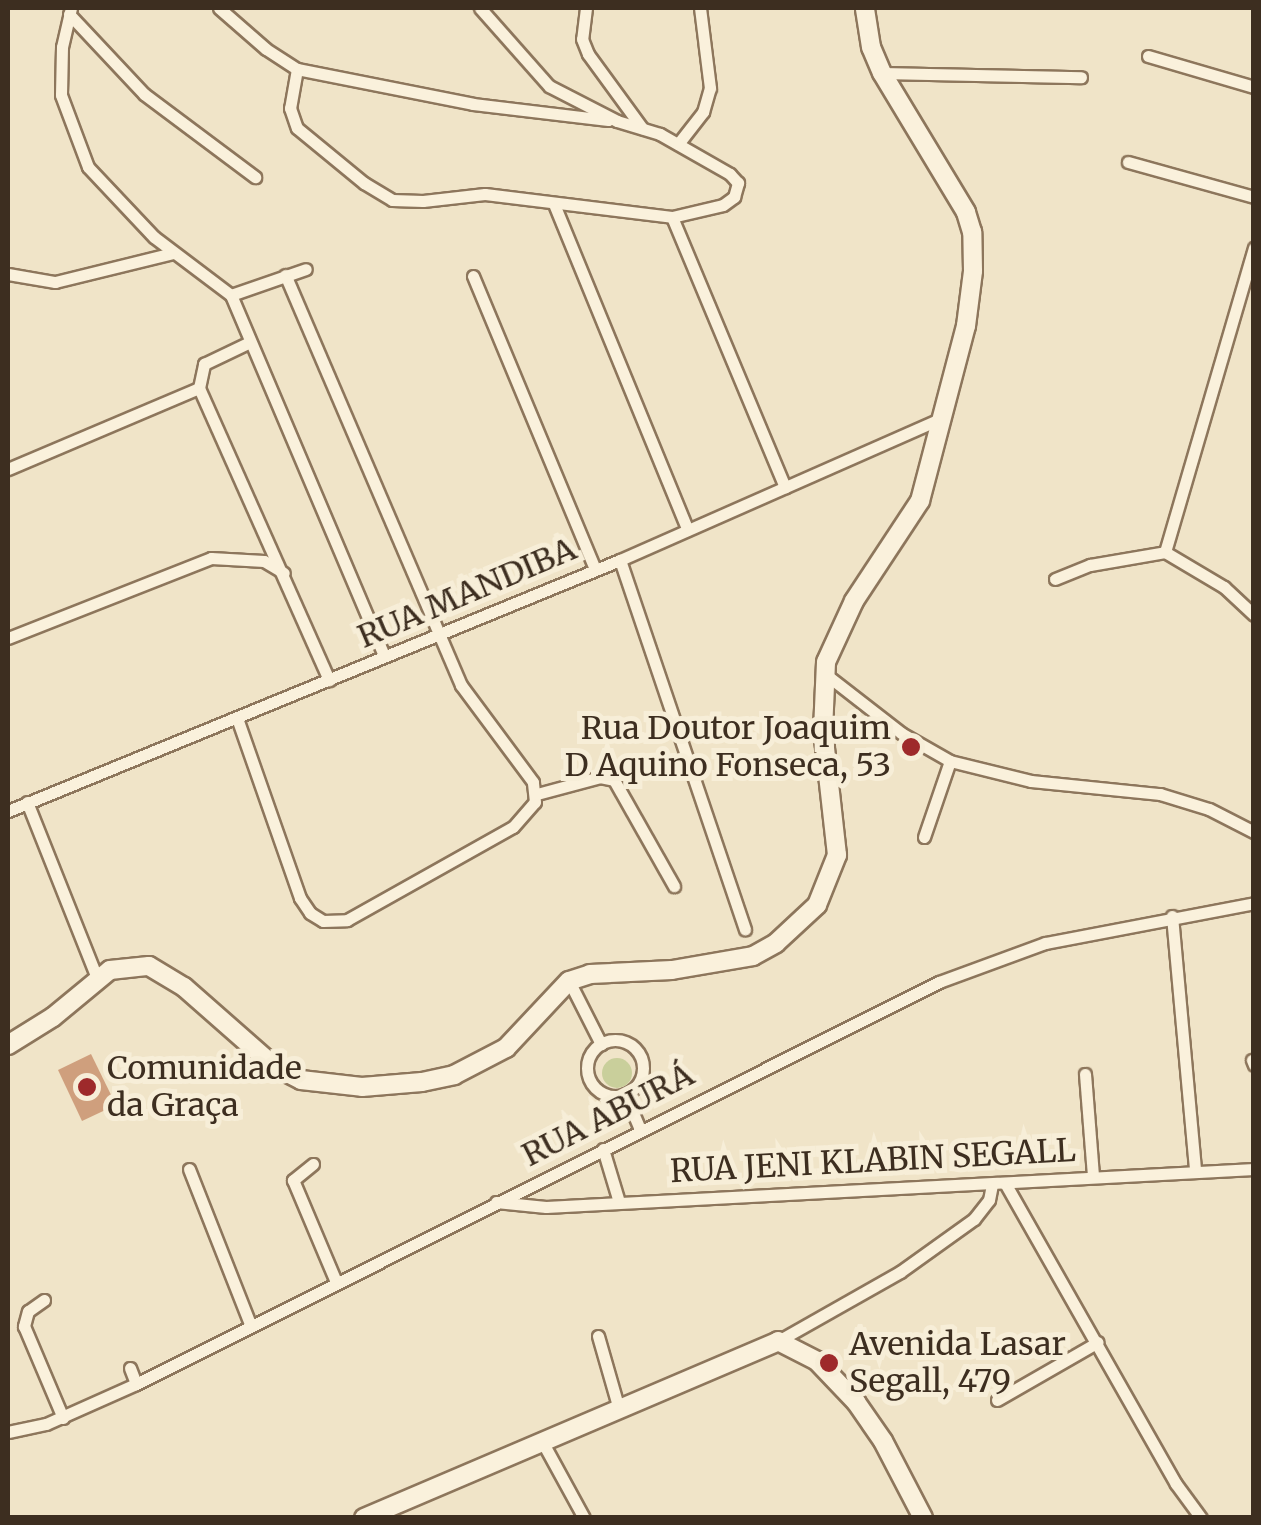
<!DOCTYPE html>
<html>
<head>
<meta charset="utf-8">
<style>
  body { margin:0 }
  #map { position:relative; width:1261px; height:1525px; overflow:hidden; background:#f0e4c8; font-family:Merriweather,serif }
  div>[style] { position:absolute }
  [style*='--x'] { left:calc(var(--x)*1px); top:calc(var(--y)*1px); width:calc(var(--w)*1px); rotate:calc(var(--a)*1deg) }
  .green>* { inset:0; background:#c9cf9b }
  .round { border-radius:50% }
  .building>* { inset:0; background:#cf9f7d }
  .roads { filter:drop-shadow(2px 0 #8d765c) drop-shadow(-2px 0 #8d765c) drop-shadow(0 2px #8d765c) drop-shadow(0 -2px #8d765c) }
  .street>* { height:11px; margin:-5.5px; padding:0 5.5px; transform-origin:5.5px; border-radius:5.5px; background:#faf1dc }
  .street>.ring { margin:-5.5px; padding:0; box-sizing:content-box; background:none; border:11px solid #faf1dc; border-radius:50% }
  .secondary>* { height:18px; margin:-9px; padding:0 9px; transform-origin:9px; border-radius:9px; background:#faf1dc }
  .dots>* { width:28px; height:28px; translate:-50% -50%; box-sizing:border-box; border:5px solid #f7eed8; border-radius:50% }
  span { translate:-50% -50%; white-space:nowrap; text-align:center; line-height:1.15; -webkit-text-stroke:10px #f7eed8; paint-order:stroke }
  .street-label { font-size:32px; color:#3d2e20 }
  .poi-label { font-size:32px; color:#3d2e20 }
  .right { translate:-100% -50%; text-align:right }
  .left { translate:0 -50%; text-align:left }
  .frame { position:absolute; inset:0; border:10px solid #3d2e20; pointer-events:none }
</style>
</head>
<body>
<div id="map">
  <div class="green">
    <i class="round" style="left:602px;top:1058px;width:30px;height:30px"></i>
  </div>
  <div class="building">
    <i style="clip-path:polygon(91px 1054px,116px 1105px,82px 1121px,58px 1070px)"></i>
  </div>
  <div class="roads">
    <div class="street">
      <i style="--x:71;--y:8;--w:40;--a:103"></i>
      <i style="--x:62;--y:47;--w:48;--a:91.2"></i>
      <i style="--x:61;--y:95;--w:77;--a:69.4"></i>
      <i style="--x:88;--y:167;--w:96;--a:46.7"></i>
      <i style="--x:154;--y:237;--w:96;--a:37"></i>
      <i style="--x:219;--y:8;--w:62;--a:41.1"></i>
      <i style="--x:266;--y:49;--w:37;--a:33"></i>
      <i style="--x:297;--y:69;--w:179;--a:11.2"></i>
      <i style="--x:473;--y:104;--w:136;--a:6.8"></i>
      <i style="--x:586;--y:8;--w:31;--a:97"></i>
      <i style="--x:582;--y:39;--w:16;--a:68"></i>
      <i style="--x:588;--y:54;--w:92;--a:53.9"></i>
      <i style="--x:69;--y:14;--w:110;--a:46.8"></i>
      <i style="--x:144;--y:94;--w:139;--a:36.8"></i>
      <i style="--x:1148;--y:56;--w:110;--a:16.3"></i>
      <i style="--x:297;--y:69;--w:40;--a:100"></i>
      <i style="--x:290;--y:108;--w:21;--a:71"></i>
      <i style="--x:297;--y:128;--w:87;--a:39.4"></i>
      <i style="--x:364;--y:183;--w:33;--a:31"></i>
      <i style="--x:392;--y:200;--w:31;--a:2"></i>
      <i style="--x:423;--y:201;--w:62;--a:-6.4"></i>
      <i style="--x:485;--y:194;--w:188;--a:7"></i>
      <i style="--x:672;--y:217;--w:52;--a:-13.2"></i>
      <i style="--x:723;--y:205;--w:14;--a:-36"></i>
      <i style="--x:734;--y:197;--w:15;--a:-74"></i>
      <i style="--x:738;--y:183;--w:12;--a:-132"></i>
      <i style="--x:730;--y:174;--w:81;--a:-150.3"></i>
      <i style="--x:660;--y:134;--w:45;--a:-163.2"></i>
      <i style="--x:617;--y:121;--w:76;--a:-152.8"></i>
      <i style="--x:549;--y:86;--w:104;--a:-131.5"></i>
      <i style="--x:882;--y:73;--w:199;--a:1.2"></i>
      <i style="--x:678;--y:144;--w:41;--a:-52"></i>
      <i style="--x:703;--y:112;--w:25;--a:-74"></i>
      <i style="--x:710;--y:88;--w:81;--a:-97.1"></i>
      <i style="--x:1128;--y:162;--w:131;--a:15.5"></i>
      <i style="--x:554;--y:204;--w:352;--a:67.7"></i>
      <i style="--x:672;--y:217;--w:293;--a:67.3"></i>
      <i style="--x:8;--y:274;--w:48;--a:9.7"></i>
      <i style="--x:55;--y:282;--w:122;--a:-13.8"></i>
      <i style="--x:473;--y:276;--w:317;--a:67.4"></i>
      <i style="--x:231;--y:295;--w:392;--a:67"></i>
      <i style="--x:231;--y:295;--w:79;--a:-19.1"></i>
      <i style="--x:199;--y:388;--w:25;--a:-78"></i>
      <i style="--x:204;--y:364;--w:51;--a:-25.6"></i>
      <i style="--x:8;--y:469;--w:207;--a:-23"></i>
      <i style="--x:199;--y:388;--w:320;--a:66"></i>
      <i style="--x:1165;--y:552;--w:317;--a:-73.7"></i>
      <i style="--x:620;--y:560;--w:390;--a:71.3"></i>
      <i style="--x:1055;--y:579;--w:38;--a:-22"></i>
      <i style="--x:1090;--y:565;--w:76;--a:-9.8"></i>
      <i style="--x:1165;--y:552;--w:69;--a:30.7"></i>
      <i style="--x:1224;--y:587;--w:41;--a:43"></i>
      <i style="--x:8;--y:638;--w:218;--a:-21.5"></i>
      <i style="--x:211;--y:558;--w:53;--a:3.2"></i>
      <i style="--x:264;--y:561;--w:23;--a:31"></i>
      <i style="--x:824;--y:673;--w:98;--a:37.9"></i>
      <i style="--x:901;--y:733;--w:56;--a:29.7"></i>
      <i style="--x:950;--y:761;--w:83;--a:13.9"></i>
      <i style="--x:1031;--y:781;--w:130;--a:5.8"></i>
      <i style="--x:1160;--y:794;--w:51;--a:17"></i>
      <i style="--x:1209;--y:809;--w:51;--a:27.1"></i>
      <i style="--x:237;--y:718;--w:191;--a:70.7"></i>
      <i style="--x:300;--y:898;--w:18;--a:56"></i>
      <i style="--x:310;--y:913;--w:15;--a:32"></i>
      <i style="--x:323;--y:921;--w:24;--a:-2"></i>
      <i style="--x:347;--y:920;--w:190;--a:-29.3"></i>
      <i style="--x:513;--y:827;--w:33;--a:-49"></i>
      <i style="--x:535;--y:802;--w:20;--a:-96"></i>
      <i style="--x:533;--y:782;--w:121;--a:-126.6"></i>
      <i style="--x:461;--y:685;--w:446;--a:-113.2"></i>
      <i style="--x:537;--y:794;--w:65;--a:-15.1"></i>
      <i style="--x:600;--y:777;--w:14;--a:12"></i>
      <i style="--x:614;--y:780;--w:122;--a:60.5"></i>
      <i style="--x:27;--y:802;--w:189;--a:68.3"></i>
      <i style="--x:8;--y:811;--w:661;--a:-22.3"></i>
      <i style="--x:620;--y:560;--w:354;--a:-23.8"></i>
      <i style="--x:924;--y:837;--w:80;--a:-71.1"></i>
      <i style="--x:1172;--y:916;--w:256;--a:84.8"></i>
      <i style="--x:569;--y:981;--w:71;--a:63.1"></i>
      <i class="ring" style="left:587px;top:1040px;width:45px;height:45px"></i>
      <i style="--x:1252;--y:1060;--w:5;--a:68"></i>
      <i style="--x:1085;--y:1074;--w:102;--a:85.5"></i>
      <i style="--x:625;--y:1094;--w:39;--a:67"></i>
      <i style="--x:603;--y:1149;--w:55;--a:73.2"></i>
      <i style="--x:313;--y:1164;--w:26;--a:141"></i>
      <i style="--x:293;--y:1180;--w:111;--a:67.1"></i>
      <i style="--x:189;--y:1169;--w:169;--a:68.5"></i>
      <i style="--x:1005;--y:1183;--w:346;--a:60.4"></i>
      <i style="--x:1176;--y:1484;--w:42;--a:53.7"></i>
      <i style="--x:496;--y:1202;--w:50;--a:5.7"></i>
      <i style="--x:546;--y:1207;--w:709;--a:-3.07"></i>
      <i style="--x:44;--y:1300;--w:19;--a:145"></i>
      <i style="--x:28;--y:1311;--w:16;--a:105"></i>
      <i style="--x:24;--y:1326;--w:100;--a:67"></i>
      <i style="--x:598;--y:1336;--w:76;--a:74"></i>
      <i style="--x:778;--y:1341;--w:140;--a:-29.5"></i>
      <i style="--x:900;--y:1272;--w:91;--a:-35.6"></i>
      <i style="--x:974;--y:1219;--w:24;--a:-52"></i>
      <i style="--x:989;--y:1200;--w:16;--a:-79"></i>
      <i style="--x:130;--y:1368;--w:17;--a:69"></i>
      <i style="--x:997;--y:1400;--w:116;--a:-29.9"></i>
      <i style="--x:8;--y:1432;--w:39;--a:-12"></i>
      <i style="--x:46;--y:1424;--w:98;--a:-24"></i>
      <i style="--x:136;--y:1384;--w:898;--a:-26.59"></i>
      <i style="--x:939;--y:982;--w:113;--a:-20.2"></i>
      <i style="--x:1045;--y:943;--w:213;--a:-10.8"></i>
      <i style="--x:543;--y:1443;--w:85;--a:61.3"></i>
    </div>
    <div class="secondary">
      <i style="--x:8;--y:1045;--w:53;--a:-31.9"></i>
      <i style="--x:53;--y:1017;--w:74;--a:-39.5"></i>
      <i style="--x:110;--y:970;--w:39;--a:-6"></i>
      <i style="--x:149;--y:966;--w:41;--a:31"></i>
      <i style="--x:184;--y:987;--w:120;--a:41.3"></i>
      <i style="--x:274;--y:1066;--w:30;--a:27"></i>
      <i style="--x:301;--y:1080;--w:61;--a:6.5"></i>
      <i style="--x:362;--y:1087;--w:60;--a:-4.8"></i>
      <i style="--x:422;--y:1082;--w:33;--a:-12"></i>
      <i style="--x:454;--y:1075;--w:59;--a:-27.4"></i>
      <i style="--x:506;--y:1048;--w:92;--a:-46.8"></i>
      <i style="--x:569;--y:981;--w:22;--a:-18"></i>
      <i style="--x:590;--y:974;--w:82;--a:-2.8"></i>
      <i style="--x:672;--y:970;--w:82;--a:-9.8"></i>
      <i style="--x:753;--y:956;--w:26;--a:-29"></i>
      <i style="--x:776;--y:943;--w:56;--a:-42.8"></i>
      <i style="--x:817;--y:905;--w:54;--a:-68.2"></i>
      <i style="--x:837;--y:855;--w:125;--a:-96.4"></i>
      <i style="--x:823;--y:731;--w:69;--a:-87.5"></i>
      <i style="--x:826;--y:662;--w:67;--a:-65.3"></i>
      <i style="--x:854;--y:601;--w:120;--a:-56.6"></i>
      <i style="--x:920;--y:501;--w:181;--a:-75.3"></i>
      <i style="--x:966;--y:326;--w:55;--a:-82.7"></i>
      <i style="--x:973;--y:271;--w:39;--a:-91"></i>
      <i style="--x:972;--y:232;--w:21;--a:-107"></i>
      <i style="--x:966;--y:212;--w:162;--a:-121.1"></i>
      <i style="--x:882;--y:73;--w:28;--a:-113"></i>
      <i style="--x:871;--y:47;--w:39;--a:-99"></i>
      <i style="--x:364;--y:1518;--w:450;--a:-23.1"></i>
      <i style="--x:778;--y:1341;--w:44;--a:27.1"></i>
      <i style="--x:817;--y:1361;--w:57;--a:46.4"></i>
      <i style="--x:856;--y:1402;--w:47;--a:55.3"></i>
      <i style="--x:883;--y:1441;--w:87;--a:62.5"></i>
    </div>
  </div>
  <div class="dots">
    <i style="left:911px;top:747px;background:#9e2a2b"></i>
    <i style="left:87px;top:1087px;background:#9e2a2b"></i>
    <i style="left:829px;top:1363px;background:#9e2a2b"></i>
  </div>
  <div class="street-label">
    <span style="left:467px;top:593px;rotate:-23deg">RUA MANDIBA</span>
    <span style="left:608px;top:1115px;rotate:-27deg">RUA ABURÁ</span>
    <span style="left:873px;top:1161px;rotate:-3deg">RUA JENI KLABIN SEGALL</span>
  </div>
  <div class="poi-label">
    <span class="right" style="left:891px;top:747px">Rua Doutor Joaquim<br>D Aquino Fonseca, 53</span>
    <span class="left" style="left:107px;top:1087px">Comunidade<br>da Graça</span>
    <span class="left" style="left:849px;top:1363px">Avenida Lasar<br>Segall, 479</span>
  </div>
  <div class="frame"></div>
</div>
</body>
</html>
